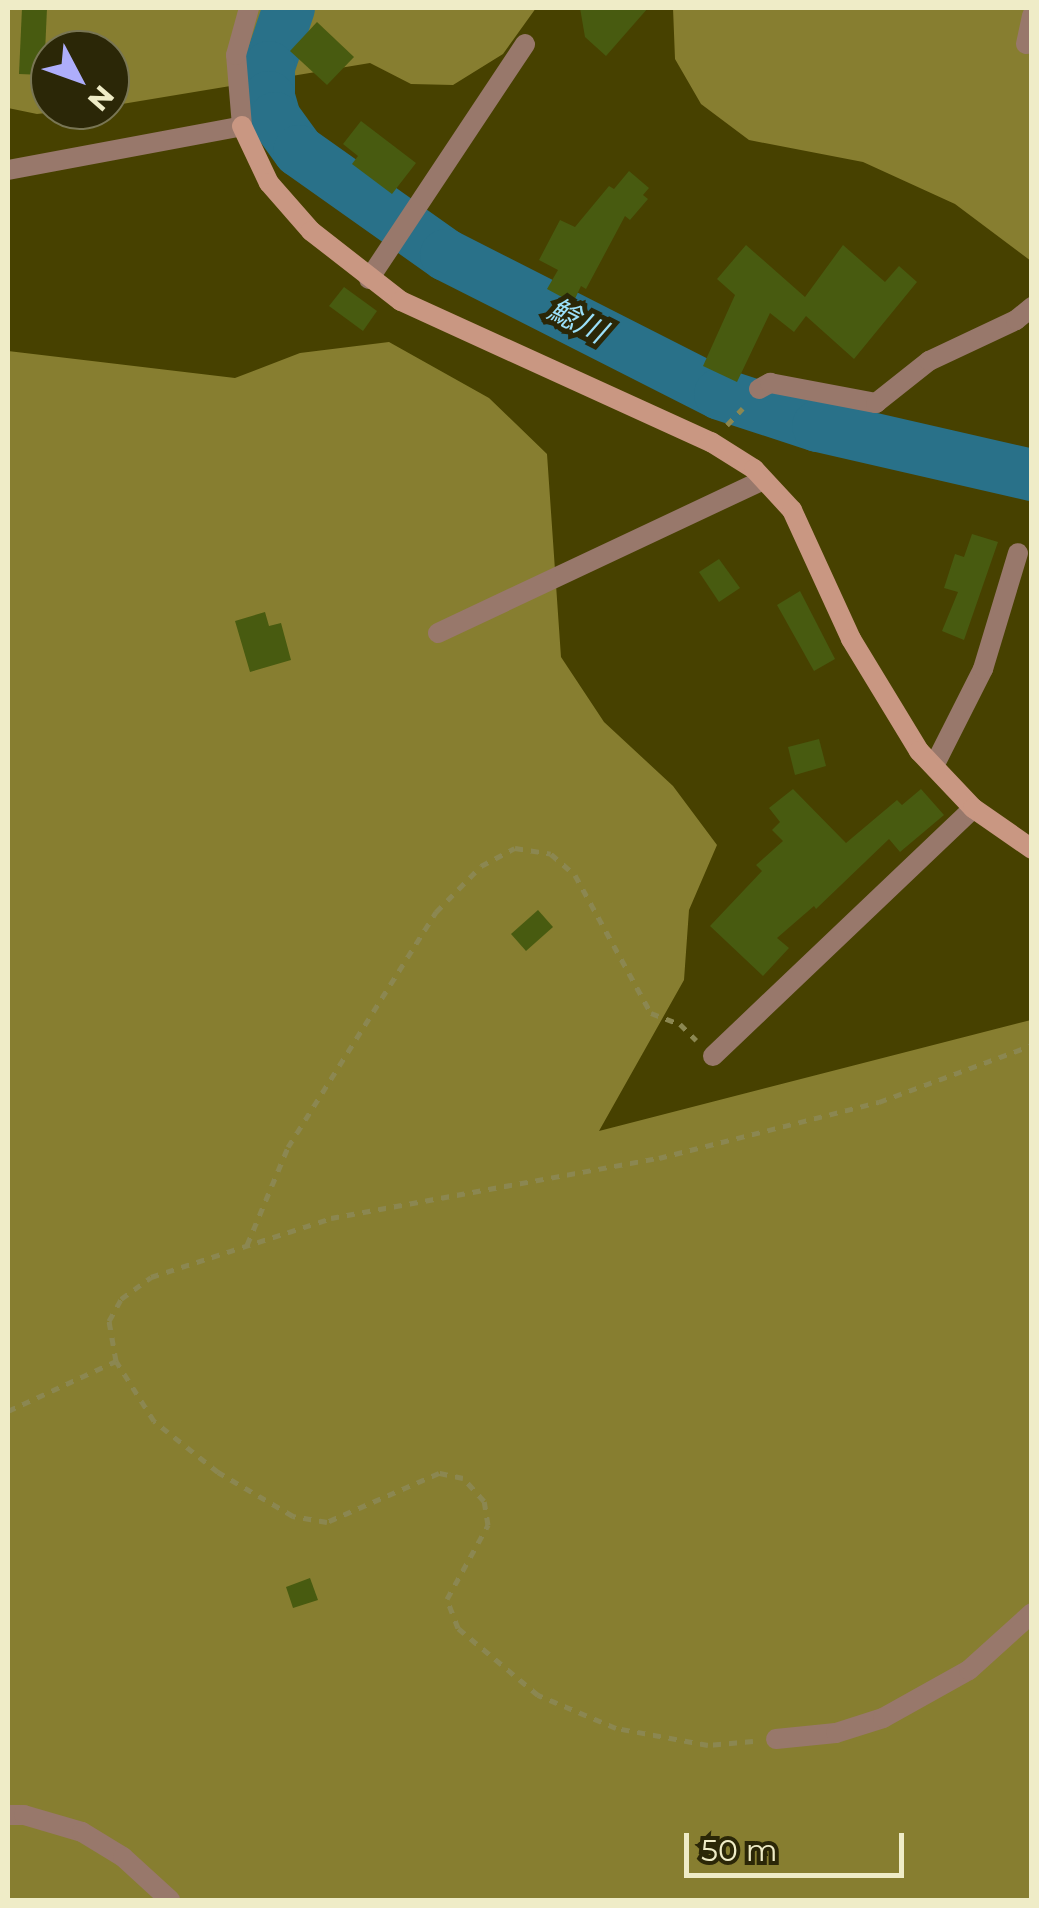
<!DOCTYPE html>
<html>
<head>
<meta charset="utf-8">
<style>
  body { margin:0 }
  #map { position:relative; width:1039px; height:1908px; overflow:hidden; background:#474100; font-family:Montserrat,"Noto Sans JP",sans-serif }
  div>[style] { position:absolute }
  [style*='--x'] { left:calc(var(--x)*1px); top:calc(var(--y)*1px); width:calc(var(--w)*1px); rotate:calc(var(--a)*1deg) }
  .forest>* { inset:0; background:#877e30 }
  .river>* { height:52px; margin:-26px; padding:0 26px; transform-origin:26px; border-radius:26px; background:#297189 }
  .building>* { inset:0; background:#485b10 }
  .path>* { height:5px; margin-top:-2.5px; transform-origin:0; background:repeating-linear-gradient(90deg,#8b8751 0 8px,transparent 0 16px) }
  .street>* { height:20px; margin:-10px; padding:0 10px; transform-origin:10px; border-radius:10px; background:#98786b }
  .secondary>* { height:20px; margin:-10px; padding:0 10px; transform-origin:10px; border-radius:10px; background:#c99782 }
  span { translate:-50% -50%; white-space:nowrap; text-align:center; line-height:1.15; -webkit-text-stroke:10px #2b2707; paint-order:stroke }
  .water-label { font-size:30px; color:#9be0fa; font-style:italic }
  .frame { position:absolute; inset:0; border:10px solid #efecc7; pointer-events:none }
  .north { position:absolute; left:30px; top:30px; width:100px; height:100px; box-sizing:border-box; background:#2b2707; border:2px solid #797654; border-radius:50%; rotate:131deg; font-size:28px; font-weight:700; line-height:40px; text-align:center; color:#efecc7 }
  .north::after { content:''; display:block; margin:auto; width:35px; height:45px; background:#aeaefb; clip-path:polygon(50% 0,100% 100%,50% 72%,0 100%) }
  .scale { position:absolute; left:684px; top:1833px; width:220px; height:45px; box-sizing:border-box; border:5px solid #efecc7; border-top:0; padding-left:12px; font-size:30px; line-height:35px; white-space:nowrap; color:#efecc7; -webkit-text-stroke:8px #2b2707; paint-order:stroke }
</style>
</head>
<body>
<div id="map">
  <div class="forest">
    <i style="clip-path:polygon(8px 8px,536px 8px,503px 54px,453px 85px,411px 84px,370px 63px,110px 106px,110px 50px,50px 50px,50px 110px,73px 110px,37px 114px,8px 108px)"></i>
    <i style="clip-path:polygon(673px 8px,1031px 8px,1031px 261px,955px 204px,863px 162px,749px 140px,701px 104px,675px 59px)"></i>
    <i style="clip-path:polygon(389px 342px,489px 398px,547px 454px,561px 657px,604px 722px,673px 786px,717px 845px,689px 910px,684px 980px,599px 1131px,1031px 1020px,1031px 1900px,8px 1900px,8px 351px,235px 378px,300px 353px)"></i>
  </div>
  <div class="river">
    <i style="--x:289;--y:8;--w:62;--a:108.7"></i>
    <i style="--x:269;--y:67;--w:30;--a:90"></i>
    <i style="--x:269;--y:97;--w:22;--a:74"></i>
    <i style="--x:275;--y:118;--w:41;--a:54"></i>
    <i style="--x:299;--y:151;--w:180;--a:35.3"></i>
    <i style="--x:446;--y:255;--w:307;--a:26.9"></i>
    <i style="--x:720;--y:394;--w:103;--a:18.1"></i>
    <i style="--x:818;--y:426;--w:220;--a:12.9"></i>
  </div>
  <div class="building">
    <i style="clip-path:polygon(22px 8px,47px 8px,44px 75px,19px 74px)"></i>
    <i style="clip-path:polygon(580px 8px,648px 8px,606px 56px,585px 37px)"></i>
    <i style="clip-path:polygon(317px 22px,354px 57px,327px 85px,290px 51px)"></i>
    <i style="clip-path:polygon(361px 121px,416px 163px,392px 194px,352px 164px,358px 156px,343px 144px)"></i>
    <i style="clip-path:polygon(629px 171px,649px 188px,643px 195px,648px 199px,630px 220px,625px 216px,586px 289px,581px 286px,573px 303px,547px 289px,558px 270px,539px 260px,560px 220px,575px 227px,609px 186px,614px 189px)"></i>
    <i style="clip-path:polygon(746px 245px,805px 297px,843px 245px,885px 282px,899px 266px,917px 282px,854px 359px,806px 316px,794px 332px,770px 313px,737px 382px,703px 366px,735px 295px,717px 279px)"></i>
    <i style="clip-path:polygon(344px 287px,377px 311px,363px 331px,329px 306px)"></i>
    <i style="clip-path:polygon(972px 534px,998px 542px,964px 640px,942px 631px,958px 592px,944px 588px,955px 554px,964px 557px)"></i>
    <i style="clip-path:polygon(719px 559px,740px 588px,719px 602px,699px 572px)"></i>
    <i style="clip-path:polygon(800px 591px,835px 659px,814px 671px,777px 605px)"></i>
    <i style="clip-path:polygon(265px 612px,269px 626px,281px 623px,291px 660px,250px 672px,235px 621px)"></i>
    <i style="clip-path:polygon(819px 739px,826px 766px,795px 775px,788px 747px)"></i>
    <i style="clip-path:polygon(793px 789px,846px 843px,897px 800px,902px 805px,921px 789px,944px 815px,900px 852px,889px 839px,816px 909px,814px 906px,777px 938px,789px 948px,763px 976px,710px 926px,762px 871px,756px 865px,783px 841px,772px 830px,780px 822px,769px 808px)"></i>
    <i style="clip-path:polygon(538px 910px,553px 927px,526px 951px,511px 934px)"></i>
    <i style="clip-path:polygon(310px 1578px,318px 1600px,293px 1608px,286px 1587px)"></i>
  </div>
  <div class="path">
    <i style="--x:727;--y:425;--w:23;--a:-47"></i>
    <i style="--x:247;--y:1245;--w:106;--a:-67.3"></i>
    <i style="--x:288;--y:1147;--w:278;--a:-57.8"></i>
    <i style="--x:436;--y:912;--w:64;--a:-45.6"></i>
    <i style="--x:481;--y:866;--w:38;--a:-28"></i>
    <i style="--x:515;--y:848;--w:36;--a:9"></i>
    <i style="--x:551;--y:854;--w:32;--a:41"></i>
    <i style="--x:575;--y:875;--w:158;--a:61.2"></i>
    <i style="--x:651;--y:1013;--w:31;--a:21"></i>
    <i style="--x:680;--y:1024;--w:23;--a:45"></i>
    <i style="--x:8;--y:1411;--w:119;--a:-24.8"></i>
    <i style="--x:753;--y:1741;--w:45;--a:174.9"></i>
    <i style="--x:708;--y:1745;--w:94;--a:-169.5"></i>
    <i style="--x:616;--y:1728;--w:85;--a:-157.1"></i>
    <i style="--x:538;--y:1695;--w:104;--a:-140.1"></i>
    <i style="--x:458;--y:1628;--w:31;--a:-111"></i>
    <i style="--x:447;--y:1599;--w:85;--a:-61"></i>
    <i style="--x:488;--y:1525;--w:24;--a:-99"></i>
    <i style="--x:484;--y:1501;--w:31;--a:-132"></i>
    <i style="--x:463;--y:1478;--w:25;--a:-168"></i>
    <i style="--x:439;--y:1473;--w:122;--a:156.4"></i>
    <i style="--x:327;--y:1522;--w:35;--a:-170"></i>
    <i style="--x:293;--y:1516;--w:87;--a:-149.6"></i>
    <i style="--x:218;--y:1472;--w:82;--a:-141.4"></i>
    <i style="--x:154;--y:1421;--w:71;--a:-122.3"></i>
    <i style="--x:116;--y:1361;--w:41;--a:-99.9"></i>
    <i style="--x:109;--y:1321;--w:25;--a:-61"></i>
    <i style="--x:121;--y:1299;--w:37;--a:-36"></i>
    <i style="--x:151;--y:1277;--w:189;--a:-18.1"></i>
    <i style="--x:331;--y:1218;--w:333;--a:-10.4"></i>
    <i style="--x:659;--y:1158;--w:227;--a:-14.3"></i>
    <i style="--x:879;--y:1102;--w:163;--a:-20.4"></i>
  </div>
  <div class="street">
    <i style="--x:1026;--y:44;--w:29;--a:-78"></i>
    <i style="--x:8;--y:170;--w:238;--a:-10.6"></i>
    <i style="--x:242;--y:126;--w:71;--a:-94.8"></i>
    <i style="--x:236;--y:55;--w:49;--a:-74.5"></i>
    <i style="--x:369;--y:279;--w:282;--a:-56.4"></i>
    <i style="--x:759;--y:389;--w:13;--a:-29"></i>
    <i style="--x:770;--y:383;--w:108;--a:10.7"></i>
    <i style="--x:876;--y:403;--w:68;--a:-38.4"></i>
    <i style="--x:929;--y:361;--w:96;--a:-25.2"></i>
    <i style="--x:1016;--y:320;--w:21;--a:-39"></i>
    <i style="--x:438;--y:633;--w:359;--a:-25.2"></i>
    <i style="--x:934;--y:766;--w:109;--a:-63.2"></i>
    <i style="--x:983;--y:669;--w:121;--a:-73.2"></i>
    <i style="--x:713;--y:1056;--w:359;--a:-43.6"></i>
    <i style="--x:776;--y:1739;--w:60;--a:-5.7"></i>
    <i style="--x:836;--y:1733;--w:49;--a:-17.7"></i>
    <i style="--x:883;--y:1718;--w:98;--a:-29.2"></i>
    <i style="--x:969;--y:1670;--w:85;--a:-42.1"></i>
    <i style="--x:8;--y:1815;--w:16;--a:0"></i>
    <i style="--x:24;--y:1815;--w:60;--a:16.3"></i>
    <i style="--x:82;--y:1832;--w:48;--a:31.4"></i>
    <i style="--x:123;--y:1857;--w:64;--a:42.5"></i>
  </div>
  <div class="secondary">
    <i style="--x:242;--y:126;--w:63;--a:64.7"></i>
    <i style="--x:269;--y:183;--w:64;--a:48.8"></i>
    <i style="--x:311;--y:231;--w:114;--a:37.9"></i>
    <i style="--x:401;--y:301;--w:341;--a:24.5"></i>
    <i style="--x:711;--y:442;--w:51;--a:32.1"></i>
    <i style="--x:754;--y:469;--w:56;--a:47.2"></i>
    <i style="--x:792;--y:510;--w:142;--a:65.4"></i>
    <i style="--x:851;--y:639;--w:131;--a:58.7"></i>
    <i style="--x:919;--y:751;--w:79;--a:46.5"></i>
    <i style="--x:973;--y:808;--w:72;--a:34.8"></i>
  </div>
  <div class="water-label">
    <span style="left:577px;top:321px;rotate:27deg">鯰川</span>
  </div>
  <div class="frame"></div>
  <div class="north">N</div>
  <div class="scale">50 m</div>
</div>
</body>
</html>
